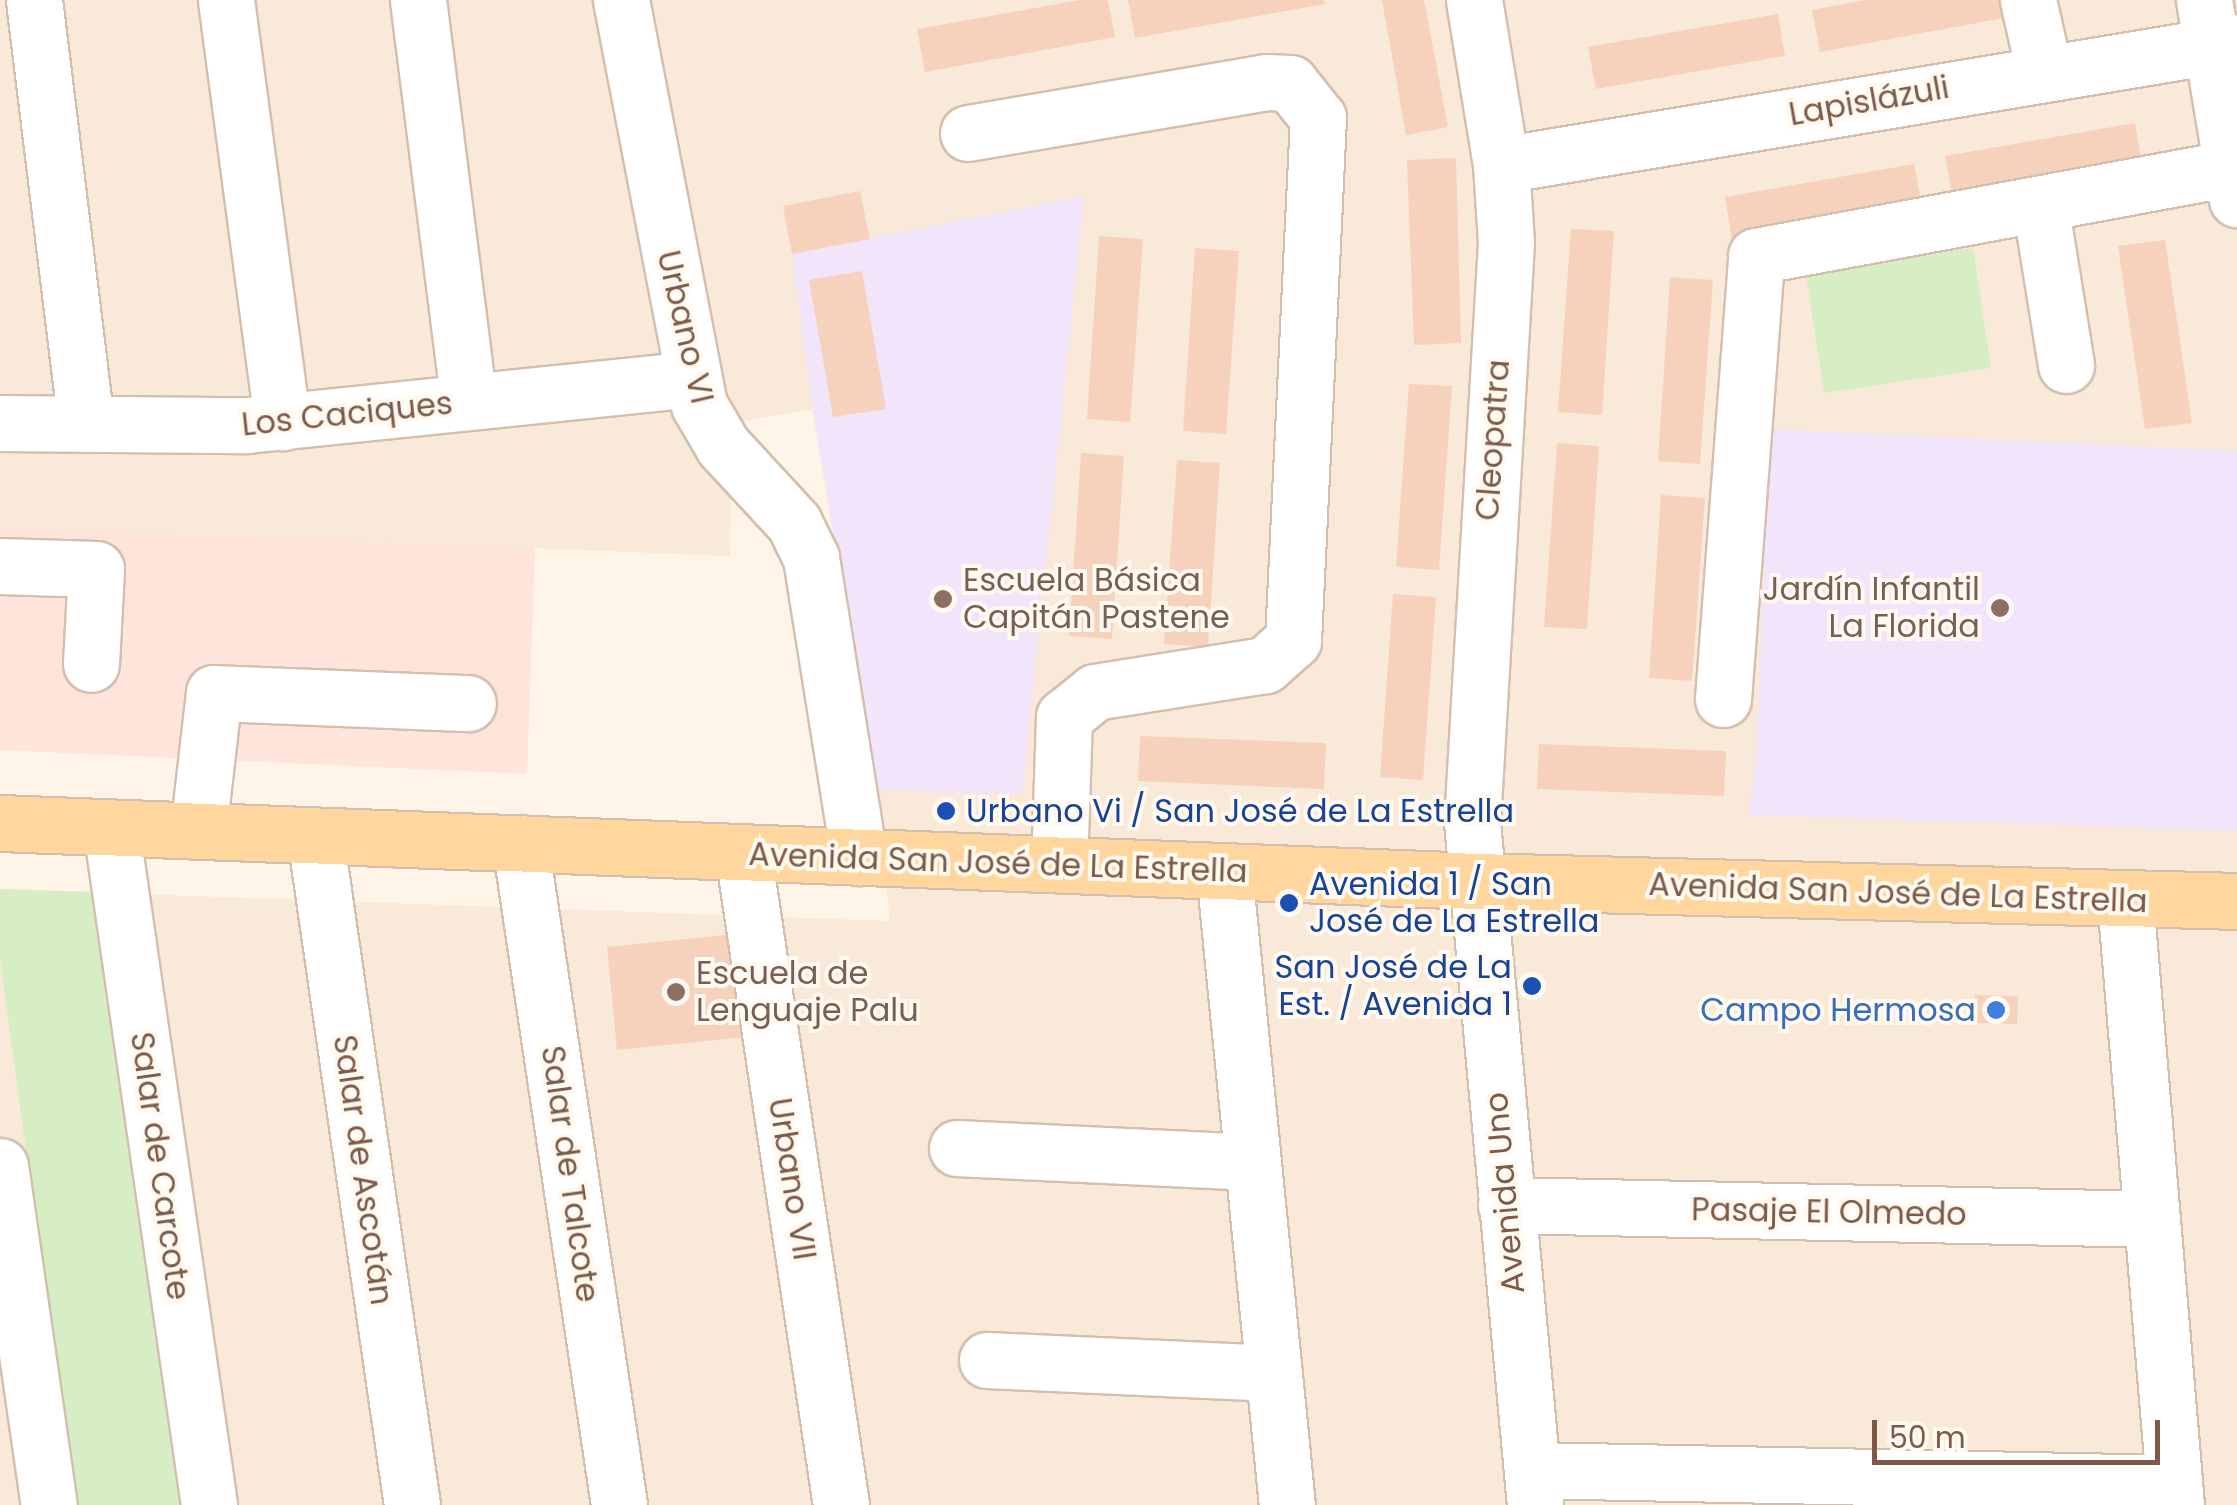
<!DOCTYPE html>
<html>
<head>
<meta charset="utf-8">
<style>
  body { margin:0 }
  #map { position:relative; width:2237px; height:1505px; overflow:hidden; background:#fef5e8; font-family:Poppins,sans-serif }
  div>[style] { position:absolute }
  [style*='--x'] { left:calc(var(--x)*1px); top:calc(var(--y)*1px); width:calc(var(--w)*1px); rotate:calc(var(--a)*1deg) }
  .residential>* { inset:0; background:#f9e9d8 }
  .commercial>* { inset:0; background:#ffe4db }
  .education>* { inset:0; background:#f2e4fb }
  .green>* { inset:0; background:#d7eec4 }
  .building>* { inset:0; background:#f6d2bd }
  .roads { filter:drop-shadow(2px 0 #d4beae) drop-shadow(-2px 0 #d4beae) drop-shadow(0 2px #d4beae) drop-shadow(0 -2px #d4beae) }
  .minor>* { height:55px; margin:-27.5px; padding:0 27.5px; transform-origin:27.5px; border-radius:27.5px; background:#fff }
  .major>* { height:55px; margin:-27.5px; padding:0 27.5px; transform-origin:27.5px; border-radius:27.5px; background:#ffd79e }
  .dots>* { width:28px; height:28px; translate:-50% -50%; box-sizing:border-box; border:5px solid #fff9f0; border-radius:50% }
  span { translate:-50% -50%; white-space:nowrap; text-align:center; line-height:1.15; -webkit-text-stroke:8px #fff9f0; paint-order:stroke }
  .street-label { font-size:32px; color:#7c5948 }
  .education-label { font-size:32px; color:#785e54 }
  .left { translate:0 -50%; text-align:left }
  .right { translate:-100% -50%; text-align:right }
  .transit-label { font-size:32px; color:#164399 }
  .shop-label { font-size:32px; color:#366cbe }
  .scale { position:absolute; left:1872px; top:1420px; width:288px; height:45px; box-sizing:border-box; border:5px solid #7c5948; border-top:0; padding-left:12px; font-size:30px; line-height:35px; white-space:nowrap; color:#7c5948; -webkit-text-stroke:8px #fff9f0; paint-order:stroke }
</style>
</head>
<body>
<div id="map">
  <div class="residential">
    <i style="clip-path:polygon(0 0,2237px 0,2237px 1505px,0 1505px,0 889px,890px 921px,876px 790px,812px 409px,732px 423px,730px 556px,0 526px)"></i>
  </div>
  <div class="commercial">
    <i style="clip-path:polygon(0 526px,535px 548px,527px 774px,0 750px)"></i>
  </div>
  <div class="education">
    <i style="clip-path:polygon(1084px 196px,1022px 794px,876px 790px,813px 409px,792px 254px)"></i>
    <i style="clip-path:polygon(1770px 429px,2237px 451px,2237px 831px,1748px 815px,1756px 764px)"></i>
  </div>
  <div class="green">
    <i style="clip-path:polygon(1973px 248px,1991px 368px,1824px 393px,1806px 274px)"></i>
    <i style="clip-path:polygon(0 889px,97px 892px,185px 1505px,74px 1505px,0 959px)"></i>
  </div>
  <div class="building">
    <i style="clip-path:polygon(1080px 0,1108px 0,1115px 37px,925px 72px,917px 29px)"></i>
    <i style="clip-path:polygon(1128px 0,1324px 0,1325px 4px,1135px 38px)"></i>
    <i style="clip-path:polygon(1382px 0,1424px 0,1448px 127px,1406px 135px)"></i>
    <i style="clip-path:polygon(1866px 0,2006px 0,2009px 17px,1820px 52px,1812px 10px)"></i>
    <i style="clip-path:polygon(1778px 14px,1785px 56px,1596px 89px,1588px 47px)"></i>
    <i style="clip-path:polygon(2135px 123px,2142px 165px,1953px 199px,1945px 156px)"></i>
    <i style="clip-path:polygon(1456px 158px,1461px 343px,1414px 345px,1407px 160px)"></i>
    <i style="clip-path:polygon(1914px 164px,1922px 206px,1732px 240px,1725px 197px)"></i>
    <i style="clip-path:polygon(860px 191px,870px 239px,792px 254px,783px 206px)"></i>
    <i style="clip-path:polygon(1571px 229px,1614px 231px,1602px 415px,1558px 412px)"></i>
    <i style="clip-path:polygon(1099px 236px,1143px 239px,1130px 422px,1087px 419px)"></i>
    <i style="clip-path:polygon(2165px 240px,2192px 423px,2145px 429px,2118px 246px)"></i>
    <i style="clip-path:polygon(1195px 248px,1239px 251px,1226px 434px,1183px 431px)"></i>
    <i style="clip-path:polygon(862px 271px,886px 409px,833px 417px,809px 280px)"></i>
    <i style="clip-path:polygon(1670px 277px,1713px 280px,1700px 464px,1658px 461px)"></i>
    <i style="clip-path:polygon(1409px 384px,1452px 386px,1439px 570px,1396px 567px)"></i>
    <i style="clip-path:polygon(1557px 443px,1599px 446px,1587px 629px,1544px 627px)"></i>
    <i style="clip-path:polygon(1081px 453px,1124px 456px,1112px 639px,1069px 636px)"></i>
    <i style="clip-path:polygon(1177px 460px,1220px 463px,1208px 647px,1164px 644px)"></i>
    <i style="clip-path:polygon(1661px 495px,1705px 498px,1692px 681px,1649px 678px)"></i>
    <i style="clip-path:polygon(1393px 594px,1436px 597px,1423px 780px,1380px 777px)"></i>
    <i style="clip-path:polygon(1140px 736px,1326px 743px,1324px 789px,1138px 781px)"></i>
    <i style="clip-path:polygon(1539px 744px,1726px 751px,1724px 796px,1537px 789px)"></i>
    <i style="clip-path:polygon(736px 934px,746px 1037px,617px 1050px,607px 947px)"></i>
    <i style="clip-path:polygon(1975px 995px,2018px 996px,2017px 1024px,1974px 1023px)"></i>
  </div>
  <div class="roads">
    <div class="minor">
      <i style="--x:34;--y:0;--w:427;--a:83"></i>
      <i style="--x:226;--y:0;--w:426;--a:82.4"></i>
      <i style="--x:418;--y:0;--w:405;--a:82.8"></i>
      <i style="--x:621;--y:0;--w:412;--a:79.1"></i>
      <i style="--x:699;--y:405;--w:48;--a:59.7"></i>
      <i style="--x:723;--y:446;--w:105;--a:47.3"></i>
      <i style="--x:794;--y:523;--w:39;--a:64"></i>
      <i style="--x:811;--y:558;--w:303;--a:80.9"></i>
      <i style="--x:1474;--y:0;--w:167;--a:80.7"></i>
      <i style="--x:1501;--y:165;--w:77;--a:86.3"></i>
      <i style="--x:1506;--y:242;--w:581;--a:93.35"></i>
      <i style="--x:1472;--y:822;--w:686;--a:84.73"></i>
      <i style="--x:2028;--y:0;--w:73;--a:77.3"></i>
      <i style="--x:2204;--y:0;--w:202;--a:80.6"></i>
      <i style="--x:968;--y:133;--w:301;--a:-9.7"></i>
      <i style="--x:1265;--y:82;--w:25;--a:2"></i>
      <i style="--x:1290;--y:83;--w:45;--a:51.3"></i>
      <i style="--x:1318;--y:118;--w:523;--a:92.74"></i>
      <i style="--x:1293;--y:640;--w:38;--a:138"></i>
      <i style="--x:1265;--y:665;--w:172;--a:171"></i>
      <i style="--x:1095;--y:692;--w:40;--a:141"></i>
      <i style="--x:1064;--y:717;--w:147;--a:91.9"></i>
      <i style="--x:1501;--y:165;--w:746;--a:-9.49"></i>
      <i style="--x:2040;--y:204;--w:163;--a:80.8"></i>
      <i style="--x:0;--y:423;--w:247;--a:0.5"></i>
      <i style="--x:247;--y:425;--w:447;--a:-5.9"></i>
      <i style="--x:0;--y:566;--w:96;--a:1.8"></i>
      <i style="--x:96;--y:569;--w:95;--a:93"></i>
      <i style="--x:1723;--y:699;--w:444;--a:-85.7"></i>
      <i style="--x:1756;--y:256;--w:484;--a:-10.5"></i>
      <i style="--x:111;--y:828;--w:684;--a:81.76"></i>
      <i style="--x:198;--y:831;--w:139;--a:-83.4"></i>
      <i style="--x:214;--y:693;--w:254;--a:2.3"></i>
      <i style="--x:315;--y:836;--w:676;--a:81.75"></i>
      <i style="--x:520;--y:843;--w:669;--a:81.49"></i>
      <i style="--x:743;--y:853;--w:659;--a:81.45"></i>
      <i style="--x:1224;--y:871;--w:637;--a:84.33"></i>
      <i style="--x:2125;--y:899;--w:608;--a:85.19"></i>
      <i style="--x:957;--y:1148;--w:296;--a:2.7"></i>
      <i style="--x:0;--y:1166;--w:343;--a:81.8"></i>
      <i style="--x:1506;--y:1205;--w:646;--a:1.24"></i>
      <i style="--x:987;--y:1360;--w:287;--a:2.6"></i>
      <i style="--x:1532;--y:1470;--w:642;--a:1.16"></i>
    </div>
    <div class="major">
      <i style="--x:0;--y:823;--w:1476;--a:2.25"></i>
      <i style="--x:1475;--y:881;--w:762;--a:1.5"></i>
    </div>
  </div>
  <div class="dots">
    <i style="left:943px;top:599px;background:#8d6e63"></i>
    <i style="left:2000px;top:608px;background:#8d6e63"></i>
    <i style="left:946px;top:811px;background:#1a4fb4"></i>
    <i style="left:1289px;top:903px;background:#1a4fb4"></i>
    <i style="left:1532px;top:986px;background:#1a4fb4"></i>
    <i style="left:676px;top:992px;background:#8d6e63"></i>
    <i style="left:1996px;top:1010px;background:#3f7fe0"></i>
  </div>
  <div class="street-label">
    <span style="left:1869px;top:101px;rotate:-10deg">Lapislázuli</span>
    <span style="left:685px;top:327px;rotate:77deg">Urbano VI</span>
    <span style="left:347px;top:414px;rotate:-6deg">Los Caciques</span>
    <span style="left:1493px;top:440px;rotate:-86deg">Cleopatra</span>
    <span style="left:998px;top:863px;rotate:2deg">Avenida San José de La Estrella</span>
    <span style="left:1898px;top:893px;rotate:2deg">Avenida San José de La Estrella</span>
    <span style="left:160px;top:1166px;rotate:82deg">Salar de Carcote</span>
    <span style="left:363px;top:1170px;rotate:82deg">Salar de Ascotán</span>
    <span style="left:570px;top:1174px;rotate:82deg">Salar de Talcote</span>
    <span style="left:792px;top:1179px;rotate:81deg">Urbano VII</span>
    <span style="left:1505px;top:1193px;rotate:-95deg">Avenida Uno</span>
    <span style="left:1829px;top:1212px;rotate:1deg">Pasaje El Olmedo</span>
  </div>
  <div class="education-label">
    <span class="left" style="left:963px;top:599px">Escuela Básica<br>Capitán Pastene</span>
    <span class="right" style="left:1980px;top:608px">Jardín Infantil<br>La Florida</span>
    <span class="left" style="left:696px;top:992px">Escuela de<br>Lenguaje Palu</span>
  </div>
  <div class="transit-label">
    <span class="left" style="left:966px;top:811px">Urbano Vi / San José de La Estrella</span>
    <span class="left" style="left:1309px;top:903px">Avenida 1 / San<br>José de La Estrella</span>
    <span class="right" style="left:1512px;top:986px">San José de La<br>Est. / Avenida 1</span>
  </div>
  <div class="shop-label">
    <span class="right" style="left:1976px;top:1010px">Campo Hermosa</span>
  </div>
  <div class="scale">50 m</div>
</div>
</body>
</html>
